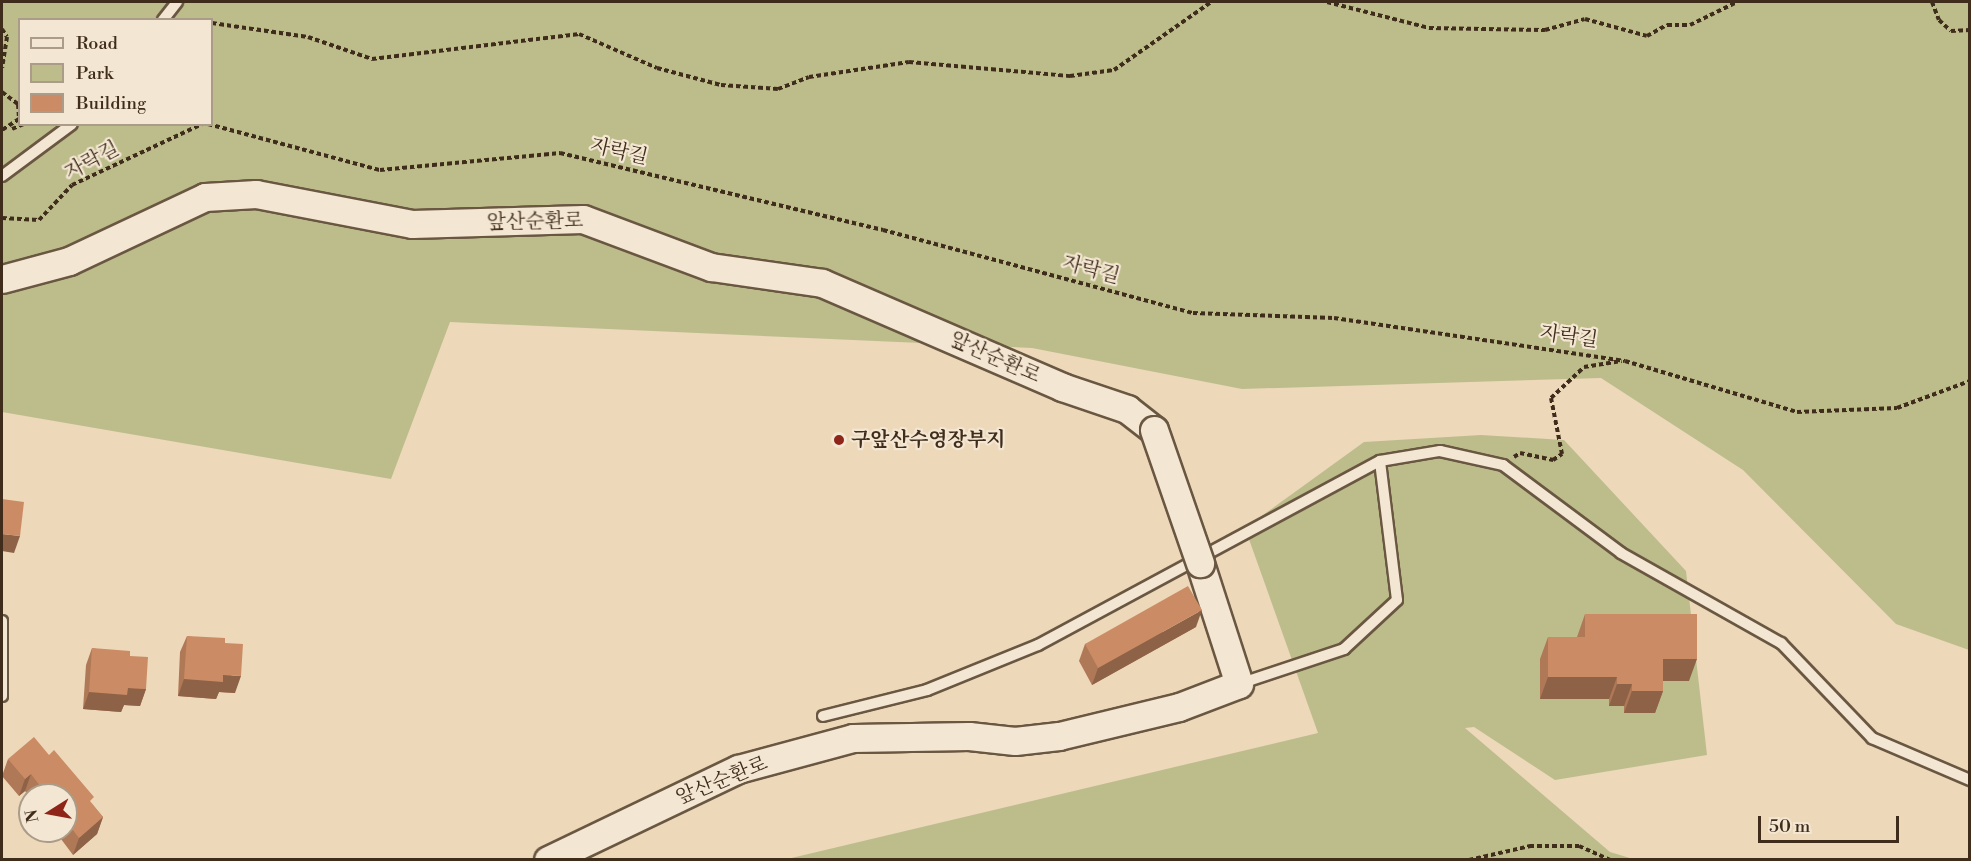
<!DOCTYPE html>
<html>
<head>
<meta charset="utf-8">
<style>
  body { margin:0 }
  #map { position:relative; width:1971px; height:861px; overflow:hidden; background:#edd8b9; font-family:"Libre Bodoni","Noto Serif KR",serif }
  div>[style] { position:absolute }
  [style*='--x'] { left:calc(var(--x)*1px); top:calc(var(--y)*1px); width:calc(var(--w)*1px); rotate:calc(var(--a)*1deg) }
  .green>* { inset:0; background:#bdbd8c }
  .path>* { height:4px; margin-top:-2px; transform-origin:0; background:repeating-linear-gradient(90deg,#3f2c1b 0 4.5px,transparent 0 7.5px) }
  .roads { filter:drop-shadow(2px 0 #6a5742) drop-shadow(-2px 0 #6a5742) drop-shadow(0 2px #6a5742) drop-shadow(0 -2px #6a5742) }
  .service>* { height:10px; margin:-5px; padding:0 5px; transform-origin:5px; border-radius:5px; background:#f3e6d2 }
  .tertiary>* { height:27px; margin:-13.5px; padding:0 13.5px; transform-origin:13.5px; border-radius:13.5px; background:#f3e6d2 }
  .bridges { filter:drop-shadow(2px 0 #6a5742) drop-shadow(-2px 0 #6a5742) drop-shadow(0 2px #6a5742) drop-shadow(0 -2px #6a5742) }
  .tertiary-bridge>* { height:27px; margin:-13.5px; padding:0 13.5px; transform-origin:13.5px; border-radius:13.5px; background:#f3e6d2 }
  .wall>* { inset:0; background:#af7857 }
  .shaded-wall>* { inset:0; background:#8e6247 }
  .building>* { inset:0; background:#cb8c65 }
  .dots>* { width:16px; height:16px; translate:-50% -50%; box-sizing:border-box; border:3px solid #f3e6d2; border-radius:50% }
  span { translate:-50% -50%; white-space:nowrap; text-align:center; line-height:1.15; -webkit-text-stroke:4.5px #f3e6d2; paint-order:stroke }
  .street-label { font-size:20px; color:#3f2c1b }
  .poi-label { font-size:20px; color:#3f2c1b; font-weight:700 }
  .left { translate:0 -50%; text-align:left }
  .frame { position:absolute; inset:0; border:3px solid #3f2c1b; pointer-events:none }
  .legend { position:absolute; left:18px; top:18px; width:195px; height:108px; box-sizing:border-box; background:#f3e6d2; border:2px solid #ab9c89; margin:0; padding:8px 10px; list-style:none; font-size:18px; color:#3f2c1b }
  .legend li { display:flex; align-items:center; gap:12px; height:30px }
  .legend b { width:30px; border:2px solid #ab9c89 }
  .north { position:absolute; left:18px; top:783px; width:60px; height:60px; box-sizing:border-box; background:#f3e6d2; border:2px solid #ab9c89; border-radius:50%; rotate:259deg; font-size:16px; font-weight:700; line-height:24px; text-align:center; color:#3f2c1b }
  .north::after { content:''; display:block; margin:auto; width:21px; height:27px; background:#8f2418; clip-path:polygon(50% 0,100% 100%,50% 72%,0 100%) }
  .scale { position:absolute; left:1758px; top:816px; width:141px; height:27px; box-sizing:border-box; border:3px solid #3f2c1b; border-top:0; padding-left:8px; font-size:18px; line-height:21px; white-space:nowrap; color:#3f2c1b; -webkit-text-stroke:4px #f3e6d2; paint-order:stroke }
</style>
</head>
<body>
<div id="map">
  <div class="green">
    <i style="clip-path:polygon(evenodd,2px 2px,1969px 2px,1969px 650px,1896px 624px,1743px 470px,1601px 378px,1242px 389px,1032px 348px,450px 322px,391px 479px,2px 412px,2px 2px,20px 20px,212px 20px,212px 124px,20px 124px,20px 20px)"></i>
    <i style="clip-path:polygon(1481px 435px,1564px 440px,1686px 571px,1707px 755px,1555px 780px,1474px 727px,1465px 728px,1610px 852px,1633px 859px,783px 860px,1318px 733px,1245px 528px,1364px 442px)"></i>
  </div>
  <div class="path">
    <i style="--x:1327;--y:2;--w:105;--a:14.3"></i>
    <i style="--x:1429;--y:28;--w:116;--a:1"></i>
    <i style="--x:1545;--y:30;--w:41;--a:-15.4"></i>
    <i style="--x:1585;--y:19;--w:64;--a:15.3"></i>
    <i style="--x:1647;--y:36;--w:23;--a:-29"></i>
    <i style="--x:1667;--y:25;--w:23;--a:0"></i>
    <i style="--x:1690;--y:25;--w:52;--a:-26.1"></i>
    <i style="--x:1932;--y:2;--w:19;--a:69"></i>
    <i style="--x:1939;--y:20;--w:16;--a:43"></i>
    <i style="--x:1951;--y:31;--w:19;--a:-3"></i>
    <i style="--x:212;--y:23;--w:97;--a:8.3"></i>
    <i style="--x:308;--y:37;--w:68;--a:19"></i>
    <i style="--x:372;--y:59;--w:209;--a:-6.9"></i>
    <i style="--x:579;--y:34;--w:85;--a:23.6"></i>
    <i style="--x:657;--y:68;--w:66;--a:14.9"></i>
    <i style="--x:721;--y:85;--w:57;--a:4"></i>
    <i style="--x:778;--y:89;--w:33;--a:-21"></i>
    <i style="--x:809;--y:77;--w:101;--a:-8.5"></i>
    <i style="--x:909;--y:62;--w:162;--a:5"></i>
    <i style="--x:1070;--y:76;--w:44;--a:-7.8"></i>
    <i style="--x:1114;--y:70;--w:118;--a:-35"></i>
    <i style="--x:2;--y:29;--w:9;--a:58"></i>
    <i style="--x:7;--y:37;--w:31;--a:99"></i>
    <i style="--x:2;--y:92;--w:20;--a:37"></i>
    <i style="--x:18;--y:104;--w:15;--a:86"></i>
    <i style="--x:19;--y:119;--w:20;--a:147"></i>
    <i style="--x:208;--y:124;--w:178;--a:15"></i>
    <i style="--x:380;--y:170;--w:181;--a:-5.4"></i>
    <i style="--x:560;--y:153;--w:332;--a:13.4"></i>
    <i style="--x:883;--y:230;--w:321;--a:15"></i>
    <i style="--x:1193;--y:313;--w:141;--a:2"></i>
    <i style="--x:1334;--y:318;--w:294;--a:8.4"></i>
    <i style="--x:1625;--y:361;--w:179;--a:16.5"></i>
    <i style="--x:1797;--y:412;--w:100;--a:-2.3"></i>
    <i style="--x:1897;--y:408;--w:78;--a:-20.3"></i>
    <i style="--x:12;--y:129;--w:13;--a:-23"></i>
    <i style="--x:2;--y:218;--w:37;--a:3"></i>
    <i style="--x:39;--y:220;--w:48;--a:-46.7"></i>
    <i style="--x:72;--y:185;--w:144;--a:-25.1"></i>
    <i style="--x:1514;--y:457;--w:7;--a:-34"></i>
    <i style="--x:1520;--y:453;--w:34;--a:12"></i>
    <i style="--x:1553;--y:460;--w:11;--a:-34"></i>
    <i style="--x:1562;--y:454;--w:57;--a:-101.1"></i>
    <i style="--x:1551;--y:398;--w:45;--a:-43.2"></i>
    <i style="--x:1584;--y:367;--w:38;--a:-9"></i>
    <i style="--x:1469;--y:860;--w:63;--a:-12.9"></i>
    <i style="--x:1530;--y:846;--w:49;--a:0"></i>
    <i style="--x:1579;--y:846;--w:35;--a:24"></i>
  </div>
  <div class="roads">
    <div class="service">
      <i style="--x:163;--y:20;--w:23;--a:-52"></i>
      <i style="--x:2;--y:176;--w:87;--a:-36.6"></i>
      <i style="--x:2;--y:621;--w:75;--a:90"></i>
      <i style="--x:1239;--y:684;--w:111;--a:-18.4"></i>
      <i style="--x:1344;--y:649;--w:72;--a:-42.8"></i>
      <i style="--x:1397;--y:600;--w:140;--a:-97"></i>
      <i style="--x:1380;--y:461;--w:61;--a:-9.5"></i>
      <i style="--x:1440;--y:451;--w:65;--a:12.5"></i>
      <i style="--x:1503;--y:465;--w:147;--a:36.7"></i>
      <i style="--x:1621;--y:553;--w:184;--a:29.4"></i>
      <i style="--x:1781;--y:643;--w:132;--a:46.2"></i>
      <i style="--x:1872;--y:738;--w:107;--a:23.2"></i>
      <i style="--x:823;--y:716;--w:107;--a:-14"></i>
      <i style="--x:927;--y:690;--w:120;--a:-22.1"></i>
      <i style="--x:1038;--y:645;--w:388;--a:-28.3"></i>
    </div>
    <div class="tertiary">
      <i style="--x:2;--y:279;--w:69;--a:-15"></i>
      <i style="--x:69;--y:261;--w:150;--a:-25.2"></i>
      <i style="--x:205;--y:197;--w:51;--a:-3.4"></i>
      <i style="--x:256;--y:194;--w:159;--a:10.9"></i>
      <i style="--x:412;--y:224;--w:171;--a:-1.7"></i>
      <i style="--x:583;--y:219;--w:137;--a:20.6"></i>
      <i style="--x:711;--y:267;--w:112;--a:8.2"></i>
      <i style="--x:822;--y:283;--w:262;--a:23.4"></i>
      <i style="--x:1062;--y:387;--w:69;--a:18.7"></i>
      <i style="--x:1127;--y:409;--w:34;--a:38"></i>
      <i style="--x:548;--y:860;--w:211;--a:-25.6"></i>
      <i style="--x:738;--y:769;--w:119;--a:-15.1"></i>
      <i style="--x:853;--y:738;--w:116;--a:-1"></i>
      <i style="--x:969;--y:736;--w:46;--a:6.2"></i>
      <i style="--x:1015;--y:741;--w:44;--a:-6.5"></i>
      <i style="--x:1059;--y:736;--w:123;--a:-13.6"></i>
      <i style="--x:1179;--y:707;--w:64;--a:-21"></i>
      <i style="--x:1239;--y:684;--w:127;--a:-107.9"></i>
    </div>
  </div>
  <div class="bridges">
    <div class="tertiary-bridge">
      <i style="--x:1154;--y:430;--w:141;--a:70.9"></i>
    </div>
  </div>
  <div class="wall">
    <i style="clip-path:polygon(1585px 614px,1689px 681px,1663px 681px,1663px 691px,1655px 713px,1624px 713px,1624px 706px,1609px 706px,1609px 699px,1540px 699px,1540px 659px,1548px 637px,1577px 637px)"></i>
    <i style="clip-path:polygon(1196px 627px,1092px 685px,1079px 661px,1085px 644px)"></i>
    <i style="clip-path:polygon(187px 636px,225px 643px,235px 693px,219px 692px,216px 699px,178px 696px,180px 652px)"></i>
    <i style="clip-path:polygon(92px 648px,130px 656px,146px 689px,140px 706px,124px 705px,121px 712px,83px 709px,86px 665px)"></i>
    <i style="clip-path:polygon(8px 759px,92px 804px,103px 817px,97px 834px,73px 855px,55px 831px,66px 831px,66px 795px,30px 795px,30px 798px,25px 791px,19px 796px,2px 776px)"></i>
  </div>
  <div class="shaded-wall">
    <i style="clip-path:polygon(2px 534px,20px 536px,14px 553px,2px 551px)"></i>
    <i style="clip-path:polygon(1202px 610px,1196px 627px,1092px 685px,1098px 668px)"></i>
    <i style="clip-path:polygon(1663px 659px,1697px 659px,1689px 681px,1655px 681px)"></i>
    <i style="clip-path:polygon(223px 675px,241px 676px,235px 693px,219px 692px,216px 699px,178px 696px,184px 679px)"></i>
    <i style="clip-path:polygon(1548px 677px,1617px 677px,1609px 699px,1540px 699px)"></i>
    <i style="clip-path:polygon(1617px 684px,1632px 684px,1624px 706px,1609px 706px)"></i>
    <i style="clip-path:polygon(128px 688px,146px 689px,140px 706px,124px 705px,121px 712px,83px 709px,89px 692px)"></i>
    <i style="clip-path:polygon(1632px 691px,1663px 691px,1655px 713px,1624px 713px)"></i>
    <i style="clip-path:polygon(31px 774px,25px 791px,19px 796px,25px 779px)"></i>
    <i style="clip-path:polygon(103px 817px,97px 834px,73px 855px,79px 838px)"></i>
  </div>
  <div class="building">
    <i style="clip-path:polygon(2px 499px,24px 502px,20px 536px,2px 534px)"></i>
    <i style="clip-path:polygon(1188px 586px,1202px 610px,1098px 668px,1085px 644px)"></i>
    <i style="clip-path:polygon(1585px 614px,1697px 614px,1697px 659px,1663px 659px,1663px 691px,1632px 691px,1632px 684px,1617px 684px,1617px 677px,1548px 677px,1548px 637px,1585px 637px)"></i>
    <i style="clip-path:polygon(187px 636px,225px 638px,225px 643px,243px 644px,241px 676px,223px 675px,223px 682px,184px 679px)"></i>
    <i style="clip-path:polygon(92px 648px,130px 651px,130px 656px,148px 657px,146px 689px,128px 688px,127px 695px,89px 692px)"></i>
    <i style="clip-path:polygon(34px 737px,49px 755px,54px 750px,94px 797px,90px 801px,103px 817px,79px 838px,66px 821px,66px 795px,47px 795px,31px 774px,25px 779px,8px 759px)"></i>
  </div>
  <div class="dots">
    <i style="left:839px;top:440px;background:#8f2418"></i>
  </div>
  <div class="street-label">
    <span style="left:619px;top:152px;rotate:13deg">자락길</span>
    <span style="left:92px;top:161px;rotate:-28deg">자락길</span>
    <span style="left:535px;top:222px;rotate:-1deg">앞산순환로</span>
    <span style="left:1091px;top:270px;rotate:15deg">자락길</span>
    <span style="left:1569px;top:337px;rotate:8deg">자락길</span>
    <span style="left:995px;top:358px;rotate:24deg">앞산순환로</span>
    <span style="left:722px;top:781px;rotate:-22deg">앞산순환로</span>
  </div>
  <div class="poi-label">
    <span class="left" style="left:851px;top:440px">구앞산수영장부지</span>
  </div>
  <div class="frame"></div>
  <ul class="legend">
  <li><b style="height:8px;background:#f3e6d2"></b>Road</li>
  <li><b style="height:16px;background:#bdbd8c"></b>Park</li>
  <li><b style="height:16px;background:#cb8c65"></b>Building</li>
  </ul>
  <div class="north">N</div>
  <div class="scale">50 m</div>
</div>
</body>
</html>
